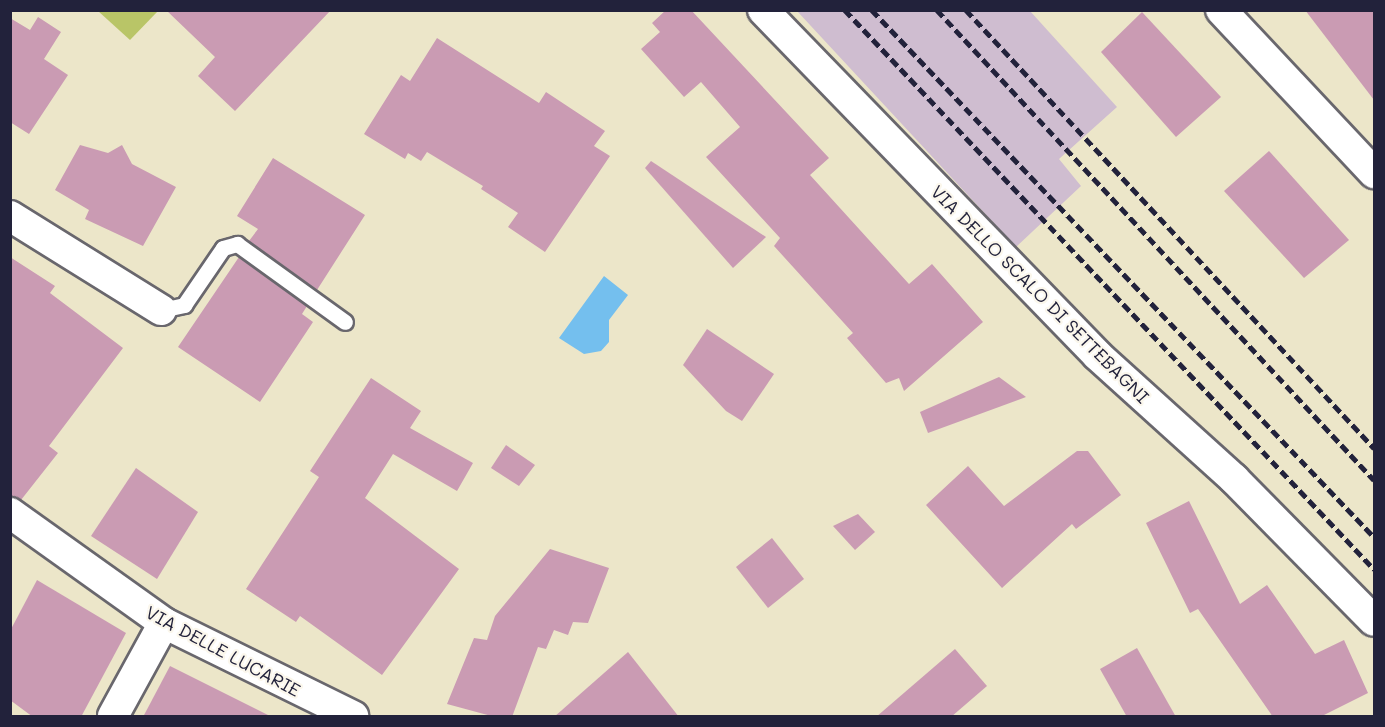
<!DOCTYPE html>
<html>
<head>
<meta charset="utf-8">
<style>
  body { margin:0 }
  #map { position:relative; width:1385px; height:727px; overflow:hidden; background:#ece6c9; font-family:Mali,sans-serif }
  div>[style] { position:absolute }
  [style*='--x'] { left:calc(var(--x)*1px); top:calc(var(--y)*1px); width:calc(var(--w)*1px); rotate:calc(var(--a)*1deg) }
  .industrial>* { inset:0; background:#cfbdd0 }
  .green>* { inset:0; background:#b9c567 }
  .water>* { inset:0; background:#74bfee }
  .building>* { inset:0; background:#ca9bb3 }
  .roads { filter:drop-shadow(2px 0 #69676d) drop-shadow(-2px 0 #69676d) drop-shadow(0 2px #69676d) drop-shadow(0 -2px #69676d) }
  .lane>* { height:15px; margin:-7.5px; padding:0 7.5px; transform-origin:7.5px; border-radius:7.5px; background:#fff }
  .street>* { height:30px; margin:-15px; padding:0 15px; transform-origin:15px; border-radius:15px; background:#fff }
  .rail>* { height:4.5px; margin-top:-2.25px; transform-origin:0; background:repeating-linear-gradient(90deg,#22223b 0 9px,transparent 0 13.5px) }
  span { translate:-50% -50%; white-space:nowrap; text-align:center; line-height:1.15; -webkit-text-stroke:4.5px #fbf7ec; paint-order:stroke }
  .street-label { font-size:18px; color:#22223b }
  .frame { position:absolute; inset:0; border:12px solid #22223b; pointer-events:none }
</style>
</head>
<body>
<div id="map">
  <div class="industrial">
    <i style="clip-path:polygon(797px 11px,1030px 11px,1117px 107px,1059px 159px,1081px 186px,1016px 247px)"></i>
  </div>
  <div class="green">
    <i style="clip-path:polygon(98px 11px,158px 11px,130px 40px)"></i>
  </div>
  <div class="water">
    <i style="clip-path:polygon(604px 276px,628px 295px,609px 320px,609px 342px,601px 351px,584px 354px,559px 338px)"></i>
  </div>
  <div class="building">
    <i style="clip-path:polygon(166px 10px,331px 10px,235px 111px,198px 76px,215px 57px)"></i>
    <i style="clip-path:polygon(666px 10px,691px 10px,829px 158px,810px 175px,909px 284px,932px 264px,983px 322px,904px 391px,899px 378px,886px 383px,847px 338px,853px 333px,774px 246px,780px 238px,706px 157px,740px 127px,701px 82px,684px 97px,641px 49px,660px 32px,652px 23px)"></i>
    <i style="clip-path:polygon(1305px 10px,1374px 10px,1374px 100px)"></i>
    <i style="clip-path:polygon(1142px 12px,1221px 97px,1176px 137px,1101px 52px)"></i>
    <i style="clip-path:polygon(38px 17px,61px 32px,44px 59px,68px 75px,29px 134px,10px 122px,10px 18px,30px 30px)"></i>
    <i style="clip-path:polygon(437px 38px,539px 103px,546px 92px,605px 131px,594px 146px,610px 156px,545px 252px,508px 227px,518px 213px,481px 189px,483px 186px,427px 152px,421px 161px,408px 153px,405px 159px,364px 134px,401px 75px,410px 81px)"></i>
    <i style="clip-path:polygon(80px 145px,108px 153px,122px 145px,132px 164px,176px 187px,143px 246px,85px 219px,89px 210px,55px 190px)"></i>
    <i style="clip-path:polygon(1269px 151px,1349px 240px,1304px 278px,1224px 191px)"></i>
    <i style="clip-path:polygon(273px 158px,365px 215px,317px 290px,249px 241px,258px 229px,237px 216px)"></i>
    <i style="clip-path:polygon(651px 161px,766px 237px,733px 268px,645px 168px)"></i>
    <i style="clip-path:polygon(10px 257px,55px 286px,50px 293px,123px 348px,49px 446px,58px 453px,21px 500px,10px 496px)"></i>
    <i style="clip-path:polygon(239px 257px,307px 306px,302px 314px,313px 322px,260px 402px,178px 347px)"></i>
    <i style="clip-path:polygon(707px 329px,774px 374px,742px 421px,726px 411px,683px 365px)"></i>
    <i style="clip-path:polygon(999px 377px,1026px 397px,928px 433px,920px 412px)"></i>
    <i style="clip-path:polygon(371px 378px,421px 411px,410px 428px,473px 463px,457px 491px,393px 454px,365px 498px,459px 569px,382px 675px,300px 616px,296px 622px,246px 589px,319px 477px,310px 471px)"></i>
    <i style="clip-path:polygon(506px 445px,535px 465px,519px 486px,491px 468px)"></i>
    <i style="clip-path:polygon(1077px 451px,1088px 451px,1121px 495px,1076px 529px,1072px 524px,1002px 588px,926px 505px,968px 466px,1004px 506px)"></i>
    <i style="clip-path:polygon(136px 468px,198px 512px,157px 579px,91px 536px)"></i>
    <i style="clip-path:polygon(1189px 501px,1240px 604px,1267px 585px,1315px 654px,1344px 640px,1368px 693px,1320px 717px,1273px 717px,1198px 609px,1190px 613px,1146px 523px)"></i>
    <i style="clip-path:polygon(858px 514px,875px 532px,855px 550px,833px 526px)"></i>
    <i style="clip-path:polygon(772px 538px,804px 579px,768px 608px,736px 567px)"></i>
    <i style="clip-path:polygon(550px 549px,609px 568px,588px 623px,573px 622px,568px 635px,554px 630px,546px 649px,538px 647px,512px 717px,495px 717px,447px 704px,474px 638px,487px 640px,495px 616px)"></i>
    <i style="clip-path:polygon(37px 580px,126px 633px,81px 717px,33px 717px,10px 700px,10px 631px)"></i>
    <i style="clip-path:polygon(1137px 648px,1176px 717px,1127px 717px,1100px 669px)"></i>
    <i style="clip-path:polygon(955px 649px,987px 686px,951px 717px,876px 717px)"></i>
    <i style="clip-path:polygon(628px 652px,679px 717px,554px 717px)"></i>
    <i style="clip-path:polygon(170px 666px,272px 717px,143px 717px)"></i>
  </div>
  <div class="roads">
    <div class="lane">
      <i style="--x:161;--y:310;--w:24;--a:-12"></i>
      <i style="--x:184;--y:305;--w:69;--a:-55.6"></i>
      <i style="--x:223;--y:248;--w:15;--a:-16"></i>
      <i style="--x:237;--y:244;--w:133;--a:35.8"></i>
    </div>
    <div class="street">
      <i style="--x:763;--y:10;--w:480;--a:45.9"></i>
      <i style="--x:1097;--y:355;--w:185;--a:42.1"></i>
      <i style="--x:1234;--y:479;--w:199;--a:45.4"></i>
      <i style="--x:1221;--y:10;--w:224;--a:46.8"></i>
      <i style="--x:10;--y:216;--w:178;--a:31.9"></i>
      <i style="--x:10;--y:513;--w:189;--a:35.5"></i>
      <i style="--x:164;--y:623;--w:211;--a:26.2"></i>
      <i style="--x:113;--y:716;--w:106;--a:-61.3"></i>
    </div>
  </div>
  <div class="rail">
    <i style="--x:845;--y:10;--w:770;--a:46.58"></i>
    <i style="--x:872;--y:10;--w:728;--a:46.39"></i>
    <i style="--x:937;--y:10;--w:642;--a:47.08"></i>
    <i style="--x:966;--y:10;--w:599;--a:47.03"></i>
  </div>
  <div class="street-label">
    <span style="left:1040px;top:294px;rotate:45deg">VIA DELLO SCALO DI SETTEBAGNI</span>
    <span style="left:223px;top:651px;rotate:28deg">VIA DELLE LUCARIE</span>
  </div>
  <div class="frame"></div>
</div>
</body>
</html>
